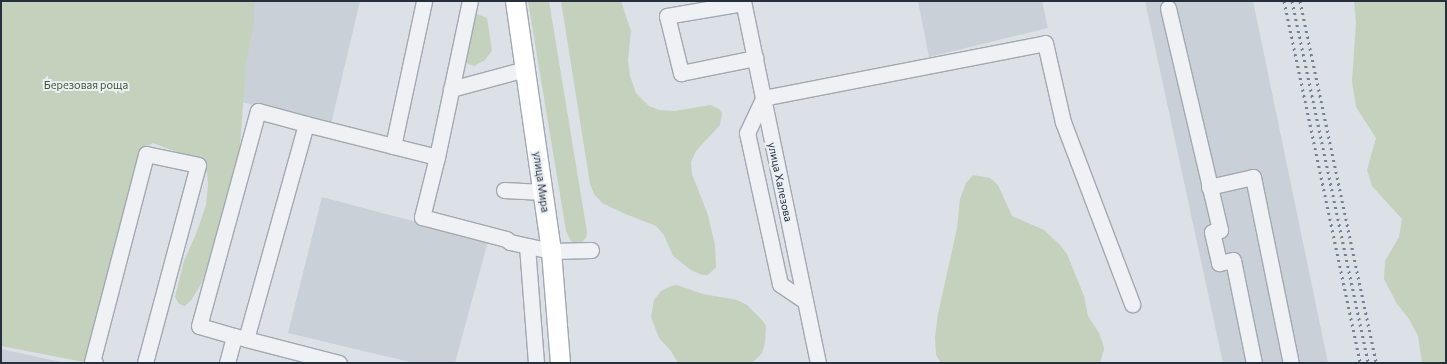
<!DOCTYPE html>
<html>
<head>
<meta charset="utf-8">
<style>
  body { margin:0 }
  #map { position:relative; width:1447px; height:364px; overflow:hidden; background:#dce1e7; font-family:Commissioner,sans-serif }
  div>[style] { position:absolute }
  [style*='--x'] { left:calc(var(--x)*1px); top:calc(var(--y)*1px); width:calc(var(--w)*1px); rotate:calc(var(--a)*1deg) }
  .built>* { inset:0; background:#cad0d8 }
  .green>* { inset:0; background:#c3d1bd }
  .roads { filter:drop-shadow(1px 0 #a2a8b1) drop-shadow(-1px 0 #a2a8b1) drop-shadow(0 1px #a2a8b1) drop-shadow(0 -1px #a2a8b1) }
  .minor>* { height:15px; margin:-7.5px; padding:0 7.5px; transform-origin:7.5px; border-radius:7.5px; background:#eff1f5 }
  .major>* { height:19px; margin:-9.5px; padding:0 9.5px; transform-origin:9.5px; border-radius:9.5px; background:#fff }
  .rail>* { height:3px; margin-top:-1.5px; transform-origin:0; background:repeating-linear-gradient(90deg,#758190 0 2px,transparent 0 6px) }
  span { translate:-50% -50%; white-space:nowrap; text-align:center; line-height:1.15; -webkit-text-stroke:4px #ebf0f4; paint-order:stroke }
  .park-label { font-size:11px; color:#3d5933 }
  .street-label { font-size:11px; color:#26303d }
  .frame { position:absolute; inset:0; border:2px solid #26303d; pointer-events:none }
</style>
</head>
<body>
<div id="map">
  <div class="built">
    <i style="clip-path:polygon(188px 1px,360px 1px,331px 124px,168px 84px)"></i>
    <i style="clip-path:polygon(918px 1px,1042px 1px,1048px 28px,929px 57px)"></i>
    <i style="clip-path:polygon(1145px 1px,1253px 1px,1328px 363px,1223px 363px)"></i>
    <i style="clip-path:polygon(322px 197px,488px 241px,455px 363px,414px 363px,288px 333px)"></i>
    <i style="clip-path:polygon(1px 349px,66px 363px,1px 363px)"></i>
  </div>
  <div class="green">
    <i style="clip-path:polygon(1px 1px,254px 1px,254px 22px,246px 63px,239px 161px,210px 263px,200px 286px,192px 299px,185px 306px,179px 304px,175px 297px,184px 261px,196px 234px,206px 205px,208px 185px,207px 173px,198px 160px,153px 143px,139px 150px,89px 363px,1px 346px)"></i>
    <i style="clip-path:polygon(528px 1px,549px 1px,587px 232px,586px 238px,582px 242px,577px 243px,571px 241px,566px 231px)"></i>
    <i style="clip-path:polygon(561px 1px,621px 1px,631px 31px,628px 60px,630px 76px,636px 93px,649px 106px,659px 110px,675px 111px,710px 105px,719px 109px,722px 113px,720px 125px,696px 151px,691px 162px,692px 174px,708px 215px,715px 245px,716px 267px,708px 275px,702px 275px,691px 270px,673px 256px,664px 235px,656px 226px,623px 213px,602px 203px,594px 194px,590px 184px)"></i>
    <i style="clip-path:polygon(1354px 1px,1446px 1px,1446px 363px,1422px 363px,1418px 336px,1409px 319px,1397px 304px,1384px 279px,1385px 261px,1399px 237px,1402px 219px,1372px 186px,1367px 170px,1376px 138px,1356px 107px,1352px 81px,1356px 23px)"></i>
    <i style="clip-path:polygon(477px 14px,487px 18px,492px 51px,485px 60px,474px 66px,468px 64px,462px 55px,469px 21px)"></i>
    <i style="clip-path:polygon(973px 175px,990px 178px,998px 185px,1012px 216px,1044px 230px,1060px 245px,1067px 254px,1084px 296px,1088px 316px,1099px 333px,1103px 344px,1104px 349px,1100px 363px,941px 363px,936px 355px,935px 337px,938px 314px,957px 228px,960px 199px,966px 183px)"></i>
    <i style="clip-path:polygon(677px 285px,703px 294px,737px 300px,747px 305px,763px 321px,766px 326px,765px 343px,762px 353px,752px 363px,678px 363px,671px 351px,659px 338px,651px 317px,654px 300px,661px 291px,671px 286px)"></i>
  </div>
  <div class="roads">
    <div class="minor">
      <i style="--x:743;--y:1;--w:370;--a:78.3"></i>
      <i style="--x:743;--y:3;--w:77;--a:170.3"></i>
      <i style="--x:667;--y:16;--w:59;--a:76.2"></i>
      <i style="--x:681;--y:73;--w:76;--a:-11.5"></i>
      <i style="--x:1168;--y:8;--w:228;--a:76.8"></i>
      <i style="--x:1220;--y:230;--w:8;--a:166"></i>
      <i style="--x:1212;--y:232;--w:32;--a:77"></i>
      <i style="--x:1219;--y:263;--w:14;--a:-12"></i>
      <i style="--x:1233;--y:260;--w:105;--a:78.5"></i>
      <i style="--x:451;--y:89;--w:77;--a:-15.1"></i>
      <i style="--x:393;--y:146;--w:45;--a:14"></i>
      <i style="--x:437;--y:157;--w:62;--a:104"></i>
      <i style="--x:422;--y:217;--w:87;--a:14.7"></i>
      <i style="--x:506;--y:239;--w:5;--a:37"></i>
      <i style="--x:510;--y:242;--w:42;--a:12.4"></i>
      <i style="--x:551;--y:251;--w:40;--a:-1.4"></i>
      <i style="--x:437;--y:157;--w:159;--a:-78.1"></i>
      <i style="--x:1209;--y:187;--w:45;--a:-12.8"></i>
      <i style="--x:1253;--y:177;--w:190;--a:78.5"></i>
      <i style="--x:504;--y:190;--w:39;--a:3"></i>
      <i style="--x:527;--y:246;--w:117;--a:85.6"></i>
      <i style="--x:805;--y:301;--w:30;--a:-146"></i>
      <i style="--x:780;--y:284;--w:155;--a:-102.3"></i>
      <i style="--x:747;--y:133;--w:38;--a:-65"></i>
      <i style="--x:763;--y:98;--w:287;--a:-11"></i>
      <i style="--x:1045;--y:43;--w:81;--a:77.2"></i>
      <i style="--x:1063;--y:122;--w:195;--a:69.2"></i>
      <i style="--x:234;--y:336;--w:36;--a:-164"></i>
      <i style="--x:199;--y:326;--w:223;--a:-74.7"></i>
      <i style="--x:258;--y:111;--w:50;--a:15.2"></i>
      <i style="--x:95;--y:363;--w:3;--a:-162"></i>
      <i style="--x:92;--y:362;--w:215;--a:-75.4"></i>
      <i style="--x:146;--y:154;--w:53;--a:11.9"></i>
      <i style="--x:198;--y:165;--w:205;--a:105"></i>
      <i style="--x:227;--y:363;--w:28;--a:-75"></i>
      <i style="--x:234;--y:336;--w:9;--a:13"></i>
      <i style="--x:339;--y:363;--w:96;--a:-165.5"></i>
      <i style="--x:246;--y:339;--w:223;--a:-74.4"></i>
      <i style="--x:306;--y:124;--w:90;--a:14.2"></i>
      <i style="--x:393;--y:146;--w:148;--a:-77.9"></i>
    </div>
    <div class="major">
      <i style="--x:515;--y:1;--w:253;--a:81.8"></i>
      <i style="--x:551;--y:251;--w:112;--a:85.4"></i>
    </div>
  </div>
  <div class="rail">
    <i style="--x:1284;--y:1;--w:370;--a:78.1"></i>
    <i style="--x:1292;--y:1;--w:370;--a:78.1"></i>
    <i style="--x:1300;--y:1;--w:370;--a:78.1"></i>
  </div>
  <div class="park-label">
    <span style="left:86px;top:85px">Березовая роща</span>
  </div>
  <div class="street-label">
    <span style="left:541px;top:182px;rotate:82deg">улица Мира</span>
    <span style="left:780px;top:182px;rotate:78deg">улица Халезова</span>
  </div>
  <div class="frame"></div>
</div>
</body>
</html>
